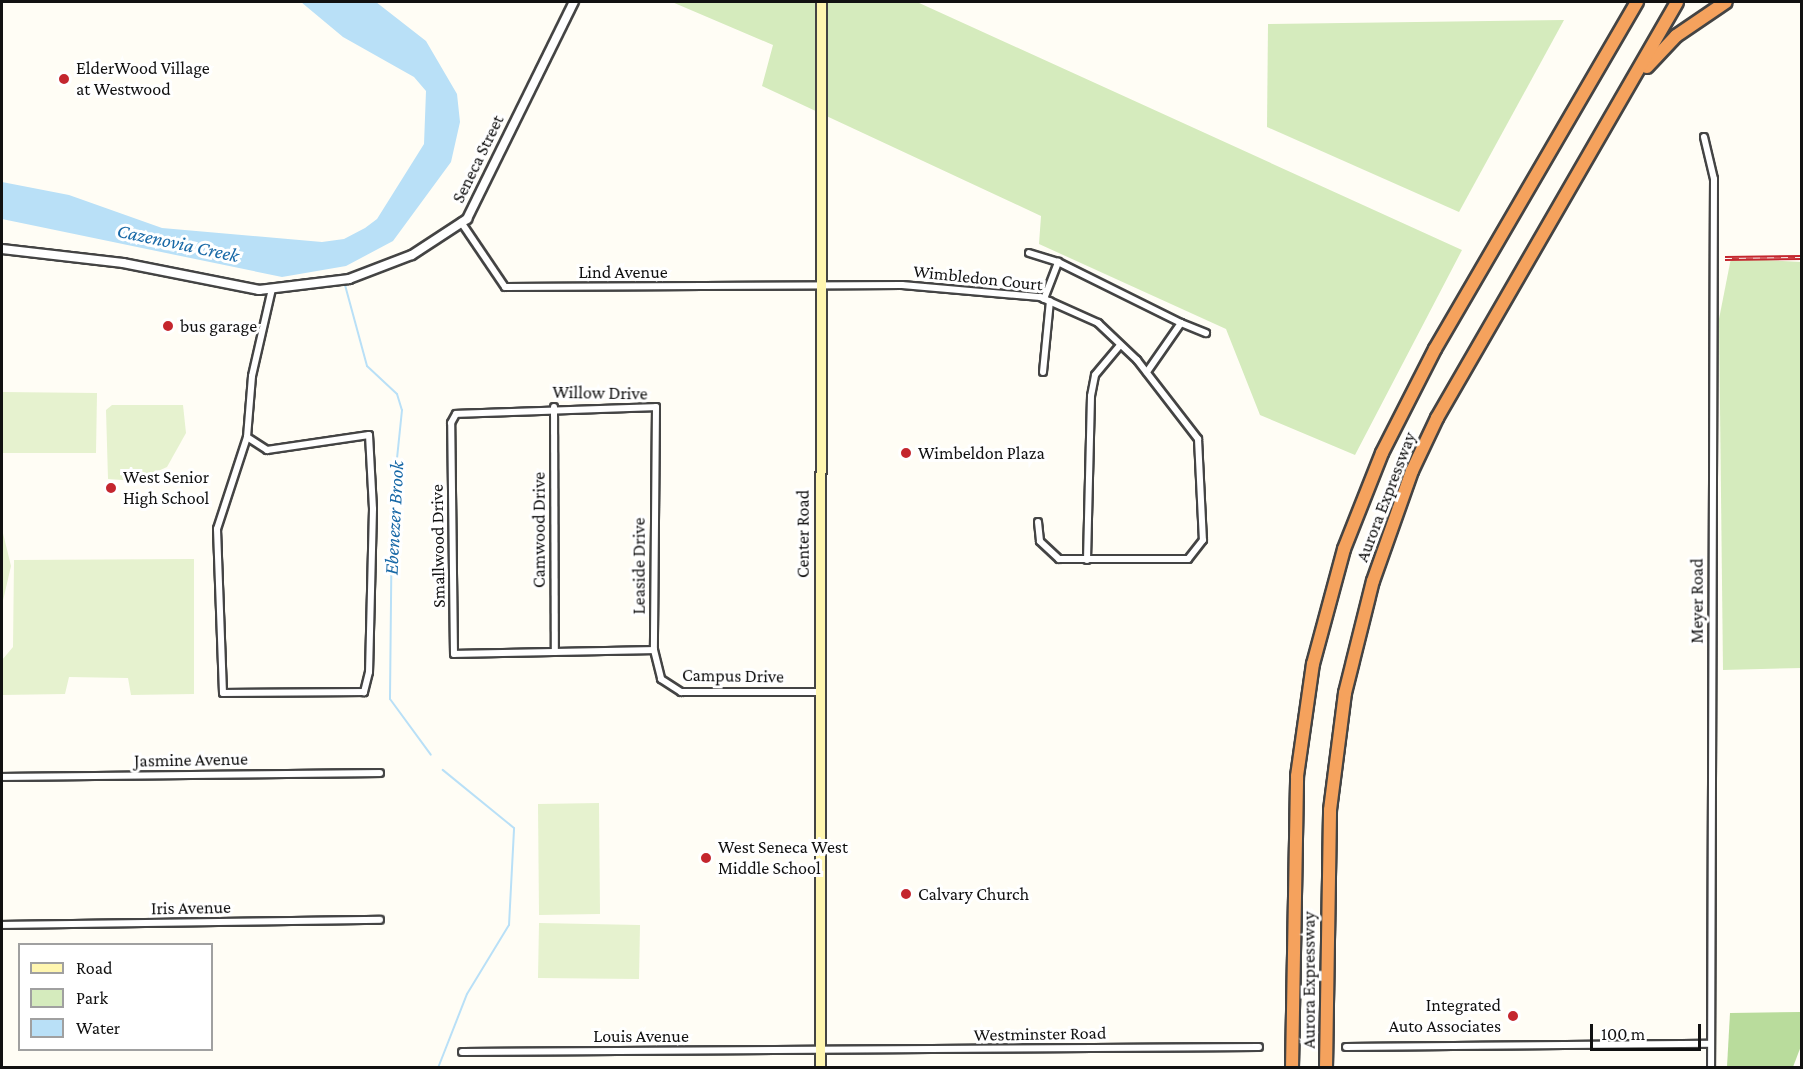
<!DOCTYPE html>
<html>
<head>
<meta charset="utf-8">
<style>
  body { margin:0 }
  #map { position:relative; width:1803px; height:1069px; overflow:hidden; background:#fffdf5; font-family:"Crimson Pro",serif }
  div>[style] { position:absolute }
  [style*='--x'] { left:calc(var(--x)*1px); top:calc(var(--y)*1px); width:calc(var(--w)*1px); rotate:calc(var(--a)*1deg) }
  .green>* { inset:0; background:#d5ebbd }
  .forest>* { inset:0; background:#b9dc9c }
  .pitch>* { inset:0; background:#e6f2cf }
  .water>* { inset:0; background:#b9e0f7 }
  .stream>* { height:2px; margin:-1px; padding:0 1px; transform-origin:1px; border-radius:1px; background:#b9e0f7 }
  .roads { filter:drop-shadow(2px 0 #444) drop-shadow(-2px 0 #444) drop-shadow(0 2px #444) drop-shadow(0 -2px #444) }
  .minor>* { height:6px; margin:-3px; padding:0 3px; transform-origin:3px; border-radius:3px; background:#fff }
  .tertiary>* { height:8px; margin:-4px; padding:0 4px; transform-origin:4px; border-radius:4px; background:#fff }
  .secondary>* { height:9px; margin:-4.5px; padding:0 4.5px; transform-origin:4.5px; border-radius:4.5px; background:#fff6b0 }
  .motorway>* { height:12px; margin:-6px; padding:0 6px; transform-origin:6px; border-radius:6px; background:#f5a25d }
  .rail>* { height:4.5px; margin-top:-2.25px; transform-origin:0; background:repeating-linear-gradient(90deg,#fff 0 7px,#c4262e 0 14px); box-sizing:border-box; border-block:2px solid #c4262e }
  .dots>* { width:16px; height:16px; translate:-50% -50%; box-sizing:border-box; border:3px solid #fff; border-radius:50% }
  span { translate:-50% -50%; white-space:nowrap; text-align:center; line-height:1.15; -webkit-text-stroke:6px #fff; paint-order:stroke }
  .poi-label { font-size:18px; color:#111 }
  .left { translate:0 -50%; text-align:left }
  .right { translate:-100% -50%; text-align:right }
  .street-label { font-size:18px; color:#111 }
  .water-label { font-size:20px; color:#1768a6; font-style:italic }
  .frame { position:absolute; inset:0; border:3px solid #111; pointer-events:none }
  .legend { position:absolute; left:18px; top:943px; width:195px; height:108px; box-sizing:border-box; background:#fff; border:2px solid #a0a0a0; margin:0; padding:8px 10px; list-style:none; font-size:18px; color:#111 }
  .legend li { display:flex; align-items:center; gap:12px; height:30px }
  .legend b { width:30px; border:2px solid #a0a0a0 }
  .scale { position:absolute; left:1590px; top:1024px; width:111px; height:27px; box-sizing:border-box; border:3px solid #111; border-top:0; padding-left:8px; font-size:18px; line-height:21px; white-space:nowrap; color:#111; -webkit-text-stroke:4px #fff; paint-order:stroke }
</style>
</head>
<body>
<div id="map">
  <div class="green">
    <i style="clip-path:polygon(672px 2px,917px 2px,1462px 250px,1355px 455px,1260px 415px,1226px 329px,1039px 244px,1041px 216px,762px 86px,773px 45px)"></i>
    <i style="clip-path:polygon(1564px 20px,1459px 212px,1267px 127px,1268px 24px)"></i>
    <i style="clip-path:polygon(1731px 258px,1801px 262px,1801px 668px,1723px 670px,1719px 319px)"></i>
  </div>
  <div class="forest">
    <i style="clip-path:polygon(1801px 1012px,1801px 1046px,1793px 1067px,1727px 1067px,1730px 1013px)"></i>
  </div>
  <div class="pitch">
    <i style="clip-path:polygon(2px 392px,97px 393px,96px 453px,2px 453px)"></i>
    <i style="clip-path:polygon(112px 405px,183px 405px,186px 433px,167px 467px,136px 481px,108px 479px,106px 410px)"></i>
    <i style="clip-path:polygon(2px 529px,11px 566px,2px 605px)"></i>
    <i style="clip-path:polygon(194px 559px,194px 694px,131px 695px,128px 678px,69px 677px,65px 694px,2px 695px,2px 660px,13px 647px,14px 560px)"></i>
    <i style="clip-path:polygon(599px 803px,600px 914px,539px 915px,538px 804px)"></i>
    <i style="clip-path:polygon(539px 923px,640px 925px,639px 979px,538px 978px)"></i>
  </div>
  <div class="water">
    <i style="clip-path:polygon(301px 2px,376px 2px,426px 41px,457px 94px,460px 122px,451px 162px,393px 241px,346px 266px,282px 277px,2px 219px,2px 182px,69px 195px,162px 228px,322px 242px,344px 239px,365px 228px,377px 219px,424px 144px,426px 91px,414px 77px,343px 37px)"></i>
  </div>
  <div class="stream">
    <i style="--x:345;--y:285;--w:84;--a:74.8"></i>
    <i style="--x:367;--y:366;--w:41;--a:43"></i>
    <i style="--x:397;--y:394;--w:17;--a:73"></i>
    <i style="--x:402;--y:410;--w:97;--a:95.9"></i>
    <i style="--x:392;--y:506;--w:193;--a:90.6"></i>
    <i style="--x:390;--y:699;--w:69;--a:53.8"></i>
    <i style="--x:438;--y:1068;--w:79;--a:-68.6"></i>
    <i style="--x:467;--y:994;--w:81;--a:-58.7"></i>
    <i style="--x:509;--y:925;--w:97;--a:-87"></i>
    <i style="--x:514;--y:828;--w:92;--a:-140.8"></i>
  </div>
  <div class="roads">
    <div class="minor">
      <i style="--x:1704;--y:137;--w:43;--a:76.6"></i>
      <i style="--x:1714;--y:179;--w:889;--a:90.19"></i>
      <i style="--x:461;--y:222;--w:78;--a:55.9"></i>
      <i style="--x:505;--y:287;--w:397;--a:-0.3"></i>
      <i style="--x:902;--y:285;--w:139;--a:5"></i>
      <i style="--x:1040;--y:297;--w:64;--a:24.1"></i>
      <i style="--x:1098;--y:323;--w:54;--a:43.5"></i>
      <i style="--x:1137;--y:360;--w:100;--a:52.3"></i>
      <i style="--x:1198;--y:439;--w:101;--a:87.2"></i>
      <i style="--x:1203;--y:540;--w:24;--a:128"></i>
      <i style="--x:1188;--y:559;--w:129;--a:180"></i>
      <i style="--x:1059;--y:559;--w:26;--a:-137"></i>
      <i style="--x:1040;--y:541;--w:19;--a:-96"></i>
      <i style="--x:1029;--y:253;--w:30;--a:17"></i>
      <i style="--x:1044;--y:299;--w:40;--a:-69"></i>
      <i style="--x:1058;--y:262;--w:137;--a:26.4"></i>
      <i style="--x:1181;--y:323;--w:60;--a:124.8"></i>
      <i style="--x:1181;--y:323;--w:27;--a:22"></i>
      <i style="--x:1043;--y:372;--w:71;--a:-84.4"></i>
      <i style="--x:554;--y:407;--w:245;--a:89.8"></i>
      <i style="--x:247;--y:437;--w:24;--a:33"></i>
      <i style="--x:267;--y:450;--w:103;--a:-8.4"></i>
      <i style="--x:369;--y:435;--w:74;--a:86.9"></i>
      <i style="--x:373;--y:509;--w:163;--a:91.4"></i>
      <i style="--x:369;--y:672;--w:21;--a:104"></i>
      <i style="--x:364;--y:692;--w:141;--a:179.6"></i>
      <i style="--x:223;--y:693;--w:164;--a:-92.1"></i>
      <i style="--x:217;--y:529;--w:97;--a:-71.9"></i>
      <i style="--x:247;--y:437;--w:61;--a:-85.3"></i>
      <i style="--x:252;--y:376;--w:89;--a:-77.1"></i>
      <i style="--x:1087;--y:560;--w:164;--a:-88.6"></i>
      <i style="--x:1091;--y:396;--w:21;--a:-79"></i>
      <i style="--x:1095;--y:375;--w:39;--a:-50"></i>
      <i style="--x:654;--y:650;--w:200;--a:178.9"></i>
      <i style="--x:454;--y:654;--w:231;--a:-90.7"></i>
      <i style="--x:451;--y:423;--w:10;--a:-61"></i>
      <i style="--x:456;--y:414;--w:200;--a:-2"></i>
      <i style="--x:656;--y:407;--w:243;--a:90.5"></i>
      <i style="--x:654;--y:650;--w:30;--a:76"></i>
      <i style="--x:661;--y:679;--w:24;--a:33"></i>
      <i style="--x:681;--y:692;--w:138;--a:0"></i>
      <i style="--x:2;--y:777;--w:378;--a:-0.6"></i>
      <i style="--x:2;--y:925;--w:378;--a:-0.8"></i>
      <i style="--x:1346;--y:1047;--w:365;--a:-0.5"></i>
      <i style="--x:462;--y:1052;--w:797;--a:-0.36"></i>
    </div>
    <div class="tertiary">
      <i style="--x:2;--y:249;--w:122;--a:6.6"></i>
      <i style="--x:123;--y:263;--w:139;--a:11.2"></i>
      <i style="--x:259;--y:290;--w:91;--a:-7"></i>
      <i style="--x:349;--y:279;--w:67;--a:-20.9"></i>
      <i style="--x:412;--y:255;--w:66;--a:-33.2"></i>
      <i style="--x:467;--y:219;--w:242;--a:-63.8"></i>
    </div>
    <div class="secondary">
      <i style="--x:820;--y:1068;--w:1066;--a:-89.95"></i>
    </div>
    <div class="motorway">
      <i style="--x:1647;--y:67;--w:42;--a:-46.9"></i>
      <i style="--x:1676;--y:36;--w:60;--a:-34.2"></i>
      <i style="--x:1292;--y:1068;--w:292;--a:-89"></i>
      <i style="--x:1297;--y:776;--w:113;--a:-81.9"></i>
      <i style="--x:1313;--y:664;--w:119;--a:-74.9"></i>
      <i style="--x:1344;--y:549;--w:103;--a:-68.4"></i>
      <i style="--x:1382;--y:453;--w:117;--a:-63"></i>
      <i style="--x:1435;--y:349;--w:402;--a:-59.8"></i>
      <i style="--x:1326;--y:1068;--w:258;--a:-89.1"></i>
      <i style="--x:1330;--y:810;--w:118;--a:-82.7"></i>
      <i style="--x:1345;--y:693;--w:115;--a:-76"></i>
      <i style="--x:1373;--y:581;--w:117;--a:-70.5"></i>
      <i style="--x:1412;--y:471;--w:59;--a:-64.7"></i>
      <i style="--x:1437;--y:418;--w:480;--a:-60"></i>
    </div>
  </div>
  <div class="rail">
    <i style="--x:1725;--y:258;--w:77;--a:-0.7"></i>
  </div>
  <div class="dots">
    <i style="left:64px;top:79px;background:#c4262e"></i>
    <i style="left:168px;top:326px;background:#c4262e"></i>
    <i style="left:906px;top:453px;background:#c4262e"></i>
    <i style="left:111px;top:488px;background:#c4262e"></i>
    <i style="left:706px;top:858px;background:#c4262e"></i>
    <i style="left:906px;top:894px;background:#c4262e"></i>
    <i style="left:1513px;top:1016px;background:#c4262e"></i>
  </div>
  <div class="poi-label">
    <span class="left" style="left:76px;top:79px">ElderWood Village<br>at Westwood</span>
    <span class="left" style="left:180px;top:326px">bus garage</span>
    <span class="left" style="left:918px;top:453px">Wimbeldon Plaza</span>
    <span class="left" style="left:123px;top:488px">West Senior<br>High School</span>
    <span class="left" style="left:718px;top:858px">West Seneca West<br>Middle School</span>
    <span class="left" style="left:918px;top:894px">Calvary Church</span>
    <span class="right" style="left:1501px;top:1016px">Integrated<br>Auto Associates</span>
  </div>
  <div class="street-label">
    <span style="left:478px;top:159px;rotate:-64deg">Seneca Street</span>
    <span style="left:623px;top:272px">Lind Avenue</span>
    <span style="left:978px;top:278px;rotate:6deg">Wimbledon Court</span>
    <span style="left:600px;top:393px;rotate:1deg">Willow Drive</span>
    <span style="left:1386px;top:497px;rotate:-69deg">Aurora Expressway</span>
    <span style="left:539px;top:530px;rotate:-90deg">Camwood Drive</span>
    <span style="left:803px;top:534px;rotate:-90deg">Center Road</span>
    <span style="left:438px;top:546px;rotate:-91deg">Smallwood Drive</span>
    <span style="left:639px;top:566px;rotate:-90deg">Leaside Drive</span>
    <span style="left:1697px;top:601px;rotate:-90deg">Meyer Road</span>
    <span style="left:733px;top:676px;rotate:1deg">Campus Drive</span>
    <span style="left:191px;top:760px;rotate:-1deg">Jasmine Avenue</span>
    <span style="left:191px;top:908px;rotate:-1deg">Iris Avenue</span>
    <span style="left:1309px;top:980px;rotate:-90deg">Aurora Expressway</span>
    <span style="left:1040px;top:1034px;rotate:-1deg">Westminster Road</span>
    <span style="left:641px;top:1036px">Louis Avenue</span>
  </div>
  <div class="water-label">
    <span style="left:178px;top:243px;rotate:12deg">Cazenovia Creek</span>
    <span style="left:394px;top:518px;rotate:-87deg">Ebenezer Brook</span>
  </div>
  <div class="frame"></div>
  <ul class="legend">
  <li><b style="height:8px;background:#fff6b0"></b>Road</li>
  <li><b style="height:16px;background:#d5ebbd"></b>Park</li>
  <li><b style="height:16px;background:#b9e0f7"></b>Water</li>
  </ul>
  <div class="scale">100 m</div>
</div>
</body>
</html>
